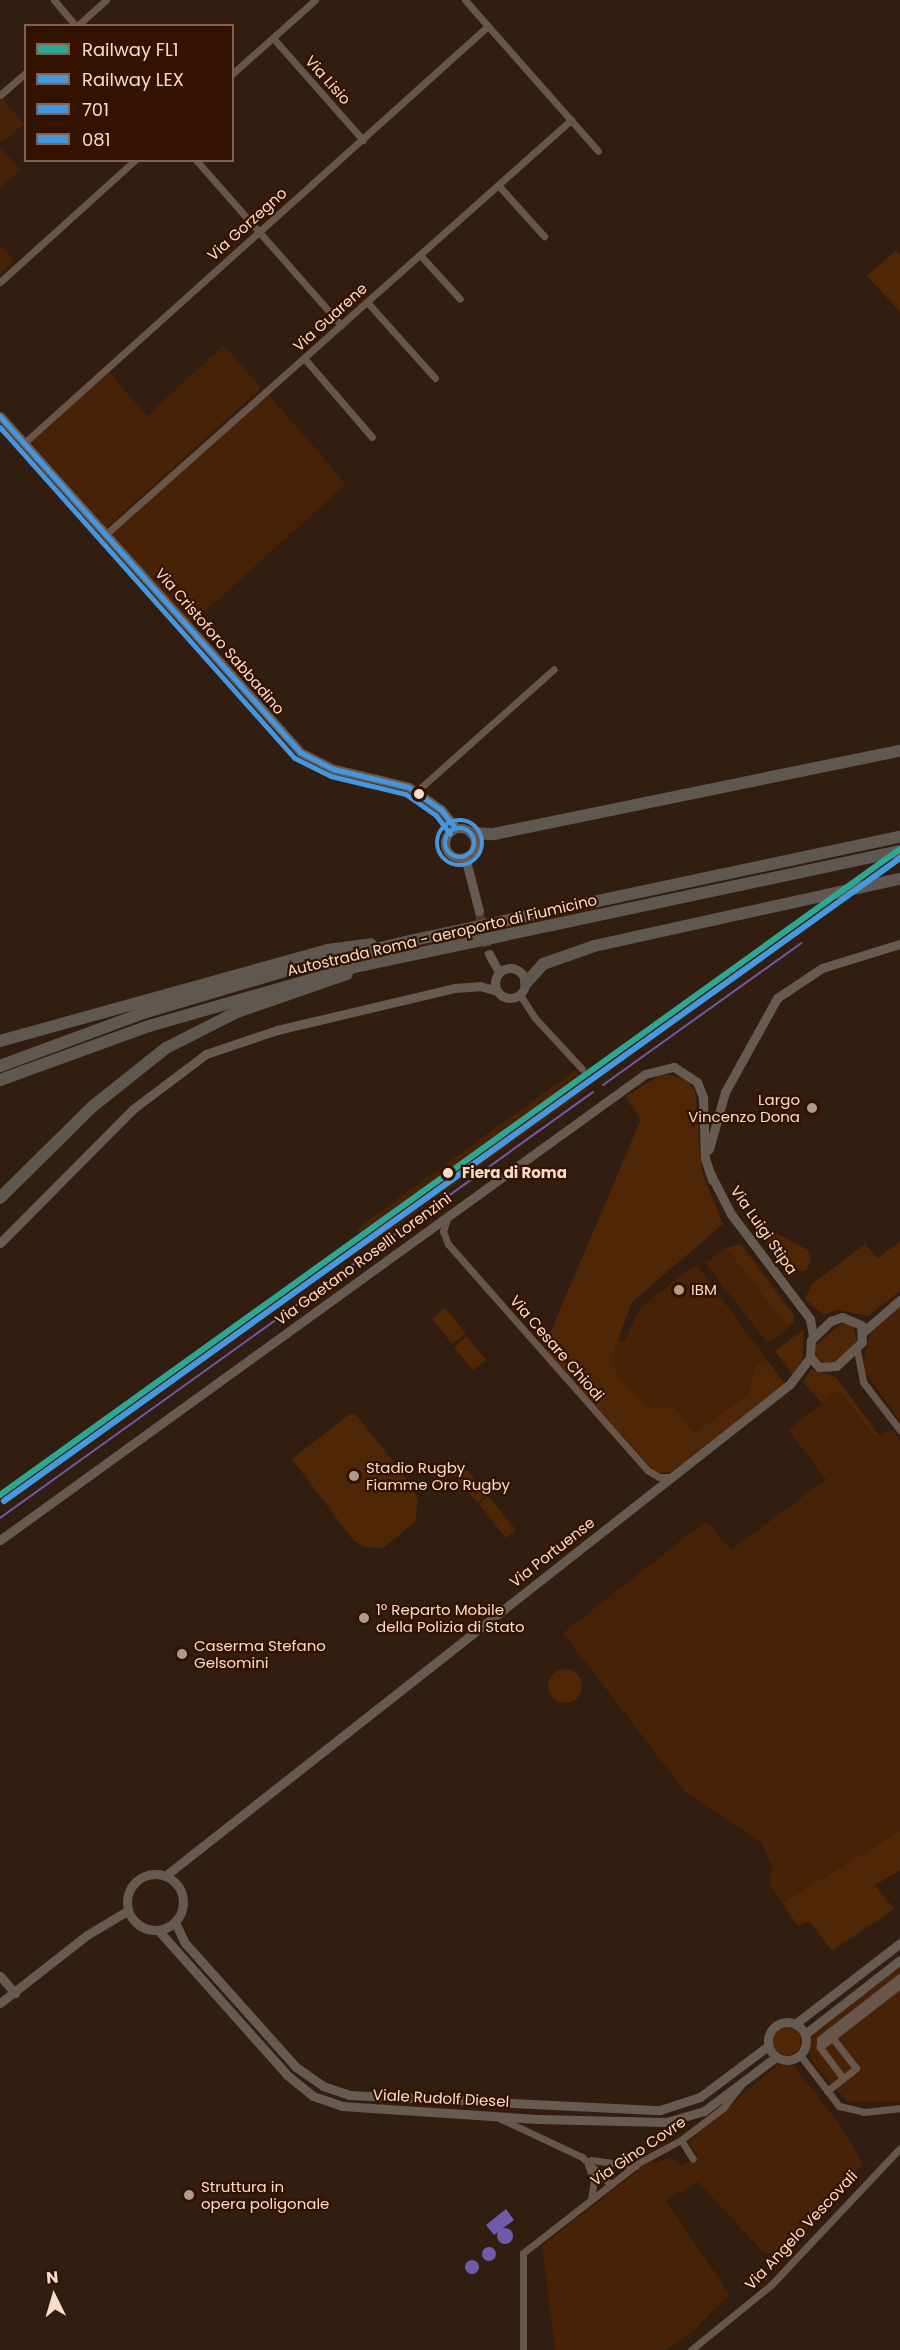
<!DOCTYPE html>
<html>
<head>
<meta charset="utf-8">
<style>
  body { margin:0 }
  #map { position:relative; width:900px; height:2350px; overflow:hidden; background:#311e10; font-family:Poppins,sans-serif }
  div>[style] { position:absolute }
  [style*='--x'] { left:calc(var(--x)*1px); top:calc(var(--y)*1px); width:calc(var(--w)*1px); rotate:calc(var(--a)*1deg) }
  .built>* { inset:0; background:#472206 }
  .green>* { inset:0; background:#502706 }
  .round { border-radius:50% }
  .water>* { inset:0; background:#705aaa }
  .stream>* { height:2px; margin:-1px; padding:0 1px; transform-origin:1px; border-radius:1px; background:#705aaa }
  .secondary-tunnel>* { height:9px; margin-top:-4.5px; transform-origin:0; background:repeating-linear-gradient(90deg,#4f3a2c 0 9px,transparent 0 13.5px) }
  .street>* { height:7px; margin:-3.5px; padding:0 3.5px; transform-origin:3.5px; border-radius:3.5px; background:#68564b }
  .secondary>* { height:9px; margin:-4.5px; padding:0 4.5px; transform-origin:4.5px; border-radius:4.5px; background:#675a51 }
  .secondary>.ring { margin:-4.5px; padding:0; box-sizing:content-box; background:none; border:9px solid #675a51; border-radius:50% }
  .highway>* { height:12px; margin:-6px; padding:0 6px; transform-origin:6px; border-radius:6px; background:#5e5851 }
  .bus-1>* { height:4.5px; margin:-2.25px; padding:0 2.25px; transform-origin:2.25px; border-radius:2.25px; background:#4696df }
  .bus-1>.ring { margin:-2.25px; padding:0; box-sizing:content-box; background:none; border:4.5px solid #4696df; border-radius:50% }
  .bus-2>* { height:4.5px; margin:-2.25px; padding:0 2.25px; transform-origin:2.25px; border-radius:2.25px; background:#4696df }
  .bus-2>.ring { margin:-2.25px; padding:0; box-sizing:content-box; background:none; border:4.5px solid #4696df; border-radius:50% }
  .rail-1>* { height:6px; margin:-3px; padding:0 3px; transform-origin:3px; border-radius:3px; background:#2da692 }
  .rail-2>* { height:6px; margin:-3px; padding:0 3px; transform-origin:3px; border-radius:3px; background:#4699e1 }
  .dots>* { width:16px; height:16px; translate:-50% -50%; box-sizing:border-box; border:3px solid #331200; border-radius:50% }
  span { translate:-50% -50%; white-space:nowrap; text-align:center; line-height:1.15; -webkit-text-stroke:4.5px #331200; paint-order:stroke }
  .street-label { font-size:15px; color:#f8dbc9 }
  .poi-label { font-size:15px; color:#f8dbc9 }
  .right { translate:-100% -50%; text-align:right }
  .left { translate:0 -50%; text-align:left }
  .stop-label { font-size:15px; color:#f8dbc9; font-weight:700 }
  .legend { position:absolute; left:24px; top:24px; width:210px; height:138px; box-sizing:border-box; background:#331200; border:2px solid #826250; margin:0; padding:8px 10px; list-style:none; font-size:18px; color:#f8dbc9 }
  .legend li { display:flex; align-items:center; gap:12px; height:30px }
  .legend b { width:30px; border:2px solid #826250 }
  .north { position:absolute; left:24px; top:2266px; width:60px; height:60px; -webkit-text-stroke:4px #331200; paint-order:stroke; rotate:355deg; font-size:16px; font-weight:700; line-height:24px; text-align:center; color:#f8dbc9 }
  .north::after { content:''; display:block; margin:auto; width:21px; height:27px; background:#f8dbc9; clip-path:polygon(50% 0,100% 100%,50% 72%,0 100%) }
</style>
</head>
<body>
<div id="map">
  <div class="built">
    <i style="clip-path:polygon(2px 98px,24px 124px,0 143px,0 101px)"></i>
    <i style="clip-path:polygon(0 148px,21px 170px,0 188px)"></i>
    <i style="clip-path:polygon(0 245px,14px 261px,0 274px)"></i>
    <i style="clip-path:polygon(224px 345px,261px 388px,106px 528px,29px 440px,109px 372px,147px 416px)"></i>
    <i style="clip-path:polygon(268px 394px,346px 484px,191px 624px,112px 534px)"></i>
    <i style="clip-path:polygon(575px 1070px,589px 1088px,369px 1246px,356px 1229px)"></i>
    <i style="clip-path:polygon(741px 1244px,794px 1315px,793px 1324px,768px 1344px,705px 1263px,726px 1248px)"></i>
    <i style="clip-path:polygon(696px 1264px,767px 1360px,755px 1366px,748px 1395px,694px 1433px,679px 1415px,650px 1408px,620px 1379px,611px 1358px,616px 1342px,625px 1340px,640px 1308px)"></i>
    <i style="clip-path:polygon(900px 1307px,900px 1421px,862px 1368px,871px 1329px)"></i>
    <i style="clip-path:polygon(838px 1390px,877px 1439px,891px 1429px,900px 1439px,900px 1831px,782px 1903px,769px 1884px,772px 1867px,761px 1841px,687px 1794px,563px 1633px,706px 1521px,731px 1550px,826px 1479px,788px 1430px)"></i>
    <i style="clip-path:polygon(900px 1967px,900px 2101px,848px 2102px,813px 2063px,809px 2051px,812px 2035px)"></i>
    <i style="clip-path:polygon(777px 2065px,793px 2065px,838px 2122px,863px 2164px,784px 2257px,763px 2252px,698px 2182px,666px 2200px,730px 2295px,689px 2335px,664px 2350px,555px 2350px,542px 2246px,651px 2160px,654px 2163px,672px 2157px,681px 2167px,698px 2155px,690px 2145px,692px 2139px)"></i>
  </div>
  <div class="green">
    <i style="clip-path:polygon(896px 250px,900px 255px,900px 312px,867px 276px)"></i>
    <i style="clip-path:polygon(662px 1074px,685px 1078px,695px 1091px,702px 1172px,723px 1224px,632px 1302px,611px 1358px,620px 1379px,650px 1408px,675px 1407px,694px 1433px,748px 1395px,755px 1366px,767px 1360px,785px 1384px,671px 1472px,660px 1473px,653px 1470px,548px 1352px,546px 1343px,641px 1119px,625px 1097px)"></i>
    <i style="clip-path:polygon(759px 1225px,808px 1250px,811px 1261px,806px 1271px,788px 1271px,756px 1227px)"></i>
    <i style="clip-path:polygon(900px 1241px,900px 1291px,868px 1316px,837px 1310px,824px 1315px,805px 1299px,812px 1284px,865px 1244px,878px 1258px)"></i>
    <i style="clip-path:polygon(741px 1244px,794px 1315px,793px 1324px,786px 1325px,726px 1248px)"></i>
    <i style="clip-path:polygon(445px 1308px,466px 1334px,452px 1344px,432px 1318px)"></i>
    <i style="clip-path:polygon(842px 1323px,853px 1326px,857px 1341px,836px 1362px,824px 1363px,817px 1358px,815px 1346px)"></i>
    <i style="clip-path:polygon(804px 1329px,802px 1364px,793px 1375px,775px 1351px)"></i>
    <i style="clip-path:polygon(467px 1336px,486px 1360px,473px 1370px,454px 1347px)"></i>
    <i style="clip-path:polygon(811px 1369px,836px 1377px,880px 1437px,877px 1439px,838px 1390px,822px 1403px,803px 1382px)"></i>
    <i style="clip-path:polygon(351px 1413px,358px 1417px,413px 1487px,418px 1501px,415px 1522px,383px 1548px,364px 1547px,353px 1540px,292px 1459px)"></i>
    <i style="clip-path:polygon(460px 1462px,487px 1495px,477px 1503px,450px 1470px)"></i>
    <i style="clip-path:polygon(488px 1496px,516px 1530px,506px 1538px,479px 1504px)"></i>
    <i class="round" style="left:548px;top:1669px;width:34px;height:34px"></i>
    <i style="clip-path:polygon(900px 1831px,900px 1870px,875px 1885px,894px 1909px,832px 1951px,809px 1921px,798px 1926px,782px 1903px)"></i>
    <i class="round" style="left:773px;top:2027px;width:28px;height:28px"></i>
  </div>
  <div class="water">
    <i style="clip-path:polygon(506px 2209px,514px 2220px,494px 2235px,486px 2225px)"></i>
    <i class="round" style="left:497px;top:2228px;width:16px;height:16px"></i>
    <i class="round" style="left:482px;top:2247px;width:14px;height:14px"></i>
    <i class="round" style="left:465px;top:2260px;width:14px;height:14px"></i>
  </div>
  <div class="stream">
    <i style="--x:603;--y:1085;--w:244;--a:-35.6"></i>
    <i style="--x:0;--y:1518;--w:730;--a:-35.69"></i>
  </div>
  <div class="secondary-tunnel">
    <i style="--x:479;--y:911;--w:44;--a:76.9"></i>
  </div>
  <div class="street">
    <i style="--x:54;--y:0;--w:34;--a:50"></i>
    <i style="--x:465;--y:0;--w:201;--a:48.6"></i>
    <i style="--x:77;--y:26;--w:39;--a:-42"></i>
    <i style="--x:273;--y:38;--w:136;--a:48.6"></i>
    <i style="--x:232;--y:74;--w:111;--a:-41.7"></i>
    <i style="--x:0;--y:95;--w:35;--a:-41"></i>
    <i style="--x:196;--y:160;--w:220;--a:48.7"></i>
    <i style="--x:498;--y:185;--w:69;--a:48"></i>
    <i style="--x:420;--y:255;--w:59;--a:47.7"></i>
    <i style="--x:0;--y:282;--w:182;--a:-42.1"></i>
    <i style="--x:367;--y:302;--w:102;--a:48.2"></i>
    <i style="--x:304;--y:358;--w:104;--a:49.3"></i>
    <i style="--x:24;--y:443;--w:624;--a:-41.95"></i>
    <i style="--x:106;--y:534;--w:623;--a:-41.68"></i>
    <i style="--x:417;--y:791;--w:183;--a:-41.7"></i>
    <i style="--x:520;--y:995;--w:27;--a:57"></i>
    <i style="--x:535;--y:1018;--w:69;--a:47.3"></i>
    <i style="--x:448;--y:1216;--w:16;--a:108"></i>
    <i style="--x:443;--y:1231;--w:14;--a:69"></i>
    <i style="--x:448;--y:1244;--w:301;--a:48.6"></i>
    <i style="--x:647;--y:1470;--w:14;--a:30"></i>
    <i style="--x:659;--y:1477;--w:13;--a:0"></i>
    <i style="--x:857;--y:1350;--w:33;--a:79"></i>
    <i style="--x:863;--y:1382;--w:61;--a:52.4"></i>
    <i style="--x:820;--y:2047;--w:101;--a:-37.8"></i>
    <i style="--x:800;--y:2055;--w:64;--a:52.6"></i>
    <i style="--x:839;--y:2106;--w:26;--a:13"></i>
    <i style="--x:864;--y:2112;--w:36;--a:-6"></i>
    <i style="--x:843;--y:2078;--w:39;--a:-127"></i>
    <i style="--x:820;--y:2047;--w:8;--a:-90"></i>
    <i style="--x:820;--y:2039;--w:101;--a:-37.8"></i>
    <i style="--x:827;--y:2091;--w:37;--a:-38"></i>
    <i style="--x:856;--y:2068;--w:39;--a:-128"></i>
    <i style="--x:499;--y:2118;--w:92;--a:25.2"></i>
    <i style="--x:582;--y:2157;--w:39;--a:44"></i>
    <i style="--x:681;--y:2140;--w:22;--a:58"></i>
    <i style="--x:591;--y:2160;--w:45;--a:7.6"></i>
    <i style="--x:588;--y:2165;--w:16;--a:68"></i>
    <i style="--x:594;--y:2180;--w:19;--a:99"></i>
    <i style="--x:523;--y:2350;--w:97;--a:-90"></i>
    <i style="--x:523;--y:2253;--w:148;--a:-37.9"></i>
    <i style="--x:640;--y:2162;--w:47;--a:-28.2"></i>
    <i style="--x:681;--y:2140;--w:53;--a:-37.3"></i>
    <i style="--x:723;--y:2108;--w:29;--a:-52"></i>
    <i style="--x:691;--y:2350;--w:103;--a:-39.1"></i>
    <i style="--x:771;--y:2285;--w:188;--a:-46.7"></i>
  </div>
  <div class="secondary">
    <i style="--x:0;--y:416;--w:450;--a:48.2"></i>
    <i style="--x:300;--y:752;--w:38;--a:27"></i>
    <i style="--x:334;--y:769;--w:77;--a:13.5"></i>
    <i style="--x:409;--y:787;--w:39;--a:35"></i>
    <i style="--x:441;--y:809;--w:24;--a:52"></i>
    <i class="ring" style="left:445px;top:828px;width:21px;height:21px"></i>
    <i style="--x:465;--y:857;--w:56;--a:75.5"></i>
    <i style="--x:489;--y:954;--w:21;--a:61"></i>
    <i class="ring" style="left:495px;top:968px;width:21px;height:21px"></i>
    <i style="--x:709;--y:1149;--w:59;--a:-74.3"></i>
    <i style="--x:725;--y:1092;--w:107;--a:-61"></i>
    <i style="--x:777;--y:998;--w:54;--a:-33.7"></i>
    <i style="--x:822;--y:968;--w:82;--a:-17.1"></i>
    <i style="--x:711;--y:1175;--w:44;--a:62.9"></i>
    <i style="--x:731;--y:1214;--w:131;--a:53"></i>
    <i style="--x:810;--y:1319;--w:17;--a:80"></i>
    <i style="--x:0;--y:1243;--w:189;--a:-45.2"></i>
    <i style="--x:133;--y:1109;--w:91;--a:-37"></i>
    <i style="--x:206;--y:1054;--w:75;--a:-18.7"></i>
    <i style="--x:277;--y:1030;--w:182;--a:-13.3"></i>
    <i style="--x:454;--y:988;--w:26;--a:-4"></i>
    <i style="--x:480;--y:986;--w:18;--a:16"></i>
    <i style="--x:842;--y:1317;--w:21;--a:23"></i>
    <i style="--x:861;--y:1325;--w:17;--a:87"></i>
    <i style="--x:862;--y:1342;--w:35;--a:137"></i>
    <i style="--x:836;--y:1366;--w:17;--a:177"></i>
    <i style="--x:819;--y:1367;--w:13;--a:-132"></i>
    <i style="--x:810;--y:1357;--w:17;--a:-87"></i>
    <i style="--x:811;--y:1340;--w:28;--a:-44"></i>
    <i style="--x:831;--y:1321;--w:12;--a:-20"></i>
    <i style="--x:863;--y:1332;--w:49;--a:-40.9"></i>
    <i style="--x:0;--y:1540;--w:796;--a:-35.85"></i>
    <i style="--x:645;--y:1074;--w:30;--a:-14"></i>
    <i style="--x:674;--y:1067;--w:27;--a:33"></i>
    <i style="--x:697;--y:1082;--w:16;--a:68"></i>
    <i style="--x:703;--y:1097;--w:61;--a:88.1"></i>
    <i style="--x:705;--y:1158;--w:23;--a:72"></i>
    <i class="ring" style="left:127px;top:1874px;width:47px;height:47px"></i>
    <i style="--x:165;--y:1876;--w:795;--a:-38.21"></i>
    <i style="--x:790;--y:1384;--w:34;--a:-53"></i>
    <i style="--x:175;--y:1922;--w:23;--a:65"></i>
    <i style="--x:185;--y:1943;--w:166;--a:48.2"></i>
    <i style="--x:296;--y:2067;--w:33;--a:35"></i>
    <i style="--x:323;--y:2086;--w:28;--a:19"></i>
    <i style="--x:349;--y:2095;--w:311;--a:2.8"></i>
    <i style="--x:660;--y:2110;--w:42;--a:-18"></i>
    <i style="--x:700;--y:2097;--w:85;--a:-36.9"></i>
    <i style="--x:158;--y:1930;--w:194;--a:48.3"></i>
    <i style="--x:287;--y:2075;--w:33;--a:39"></i>
    <i style="--x:313;--y:2096;--w:31;--a:19"></i>
    <i style="--x:342;--y:2106;--w:195;--a:3.8"></i>
    <i style="--x:537;--y:2119;--w:129;--a:1.3"></i>
    <i style="--x:666;--y:2122;--w:40;--a:-16"></i>
    <i style="--x:704;--y:2111;--w:90;--a:-36.9"></i>
    <i style="--x:0;--y:1976;--w:23;--a:49"></i>
    <i style="--x:0;--y:2003;--w:110;--a:-38"></i>
    <i style="--x:87;--y:1935;--w:47;--a:-31"></i>
    <i class="ring" style="left:768px;top:2022px;width:29px;height:29px"></i>
    <i style="--x:795;--y:2024;--w:133;--a:-37.6"></i>
    <i style="--x:805;--y:2034;--w:120;--a:-37.9"></i>
  </div>
  <div class="highway">
    <i style="--x:472;--y:833;--w:22;--a:3"></i>
    <i style="--x:494;--y:834;--w:414;--a:-11.6"></i>
    <i style="--x:526;--y:983;--w:25;--a:-48"></i>
    <i style="--x:543;--y:964;--w:54;--a:-19.4"></i>
    <i style="--x:594;--y:946;--w:313;--a:-12.4"></i>
    <i style="--x:0;--y:1041;--w:340;--a:-15.5"></i>
    <i style="--x:328;--y:950;--w:43;--a:-7.9"></i>
    <i style="--x:0;--y:1066;--w:153;--a:-20.3"></i>
    <i style="--x:143;--y:1013;--w:148;--a:-16.5"></i>
    <i style="--x:285;--y:971;--w:133;--a:-13.5"></i>
    <i style="--x:414;--y:940;--w:497;--a:-12"></i>
    <i style="--x:0;--y:1080;--w:158;--a:-19.9"></i>
    <i style="--x:149;--y:1026;--w:214;--a:-16"></i>
    <i style="--x:355;--y:967;--w:557;--a:-12.02"></i>
    <i style="--x:0;--y:1198;--w:129;--a:-44.7"></i>
    <i style="--x:92;--y:1107;--w:95;--a:-38.6"></i>
    <i style="--x:166;--y:1048;--w:80;--a:-26.9"></i>
    <i style="--x:237;--y:1012;--w:116;--a:-19.1"></i>
  </div>
  <div class="bus-1">
    <i style="--x:0;--y:416;--w:450;--a:48.2"></i>
    <i style="--x:300;--y:752;--w:38;--a:27"></i>
    <i style="--x:334;--y:769;--w:77;--a:13.5"></i>
    <i style="--x:409;--y:787;--w:39;--a:35"></i>
    <i style="--x:441;--y:809;--w:24;--a:52"></i>
    <i class="ring" style="left:445px;top:828px;width:25.5px;height:25.5px"></i>
  </div>
  <div class="bus-2">
    <i style="--x:0;--y:427;--w:443;--a:48.3"></i>
    <i style="--x:295;--y:758;--w:40;--a:26.6"></i>
    <i style="--x:331;--y:776;--w:77;--a:13.5"></i>
    <i style="--x:406;--y:794;--w:37;--a:35"></i>
    <i style="--x:436;--y:815;--w:23;--a:52"></i>
    <i class="ring" style="left:437px;top:820px;width:41.5px;height:41.5px"></i>
  </div>
  <div class="rail-1">
    <i style="--x:0;--y:1495;--w:1108;--a:-35.67"></i>
  </div>
  <div class="rail-2">
    <i style="--x:4;--y:1501;--w:1103;--a:-35.66"></i>
  </div>
  <div class="dots">
    <i style="left:419px;top:794px;background:#f8dbc9"></i>
    <i style="left:812px;top:1108px;background:#b29988"></i>
    <i style="left:448px;top:1173px;background:#f8dbc9"></i>
    <i style="left:679px;top:1290px;background:#b29988"></i>
    <i style="left:354px;top:1476px;background:#b29988"></i>
    <i style="left:364px;top:1618px;background:#b29988"></i>
    <i style="left:182px;top:1654px;background:#b29988"></i>
    <i style="left:189px;top:2195px;background:#b29988"></i>
  </div>
  <div class="street-label">
    <span style="left:328px;top:80px;rotate:48deg">Via Lisio</span>
    <span style="left:247px;top:224px;rotate:-42deg">Via Gorzegno</span>
    <span style="left:330px;top:317px;rotate:-42deg">Via Guarene</span>
    <span style="left:220px;top:641px;rotate:49deg">Via Cristoforo Sabbadino</span>
    <span style="left:442px;top:935px;rotate:-13deg">Autostrada Roma - aeroporto di Fiumicino</span>
    <span style="left:764px;top:1230px;rotate:55deg">Via Luigi Stipa</span>
    <span style="left:363px;top:1259px;rotate:-36deg">Via Gaetano Roselli Lorenzini</span>
    <span style="left:557px;top:1348px;rotate:49deg">Via Cesare Chiodi</span>
    <span style="left:552px;top:1552px;rotate:-38deg">Via Portuense</span>
    <span style="left:441px;top:2098px;rotate:3deg">Viale Rudolf Diesel</span>
    <span style="left:638px;top:2151px;rotate:-34deg">Via Gino Covre</span>
    <span style="left:801px;top:2230px;rotate:-47deg">Via Angelo Vescovali</span>
  </div>
  <div class="poi-label">
    <span class="right" style="left:800px;top:1108px">Largo<br>Vincenzo Dona</span>
    <span class="left" style="left:691px;top:1290px">IBM</span>
    <span class="left" style="left:366px;top:1476px">Stadio Rugby<br>Fiamme Oro Rugby</span>
    <span class="left" style="left:376px;top:1618px">1º Reparto Mobile<br>della Polizia di Stato</span>
    <span class="left" style="left:194px;top:1654px">Caserma Stefano<br>Gelsomini</span>
    <span class="left" style="left:201px;top:2195px">Struttura in<br>opera poligonale</span>
  </div>
  <div class="stop-label">
    <span class="left" style="left:462px;top:1173px">Fiera di Roma</span>
  </div>
  <ul class="legend">
  <li><b style="height:8px;background:#2da692"></b>Railway FL1</li>
  <li><b style="height:8px;background:#4699e1"></b>Railway LEX</li>
  <li><b style="height:8px;background:#4696df"></b>701</li>
  <li><b style="height:8px;background:#4696df"></b>081</li>
  </ul>
  <div class="north">N</div>
</div>
</body>
</html>
